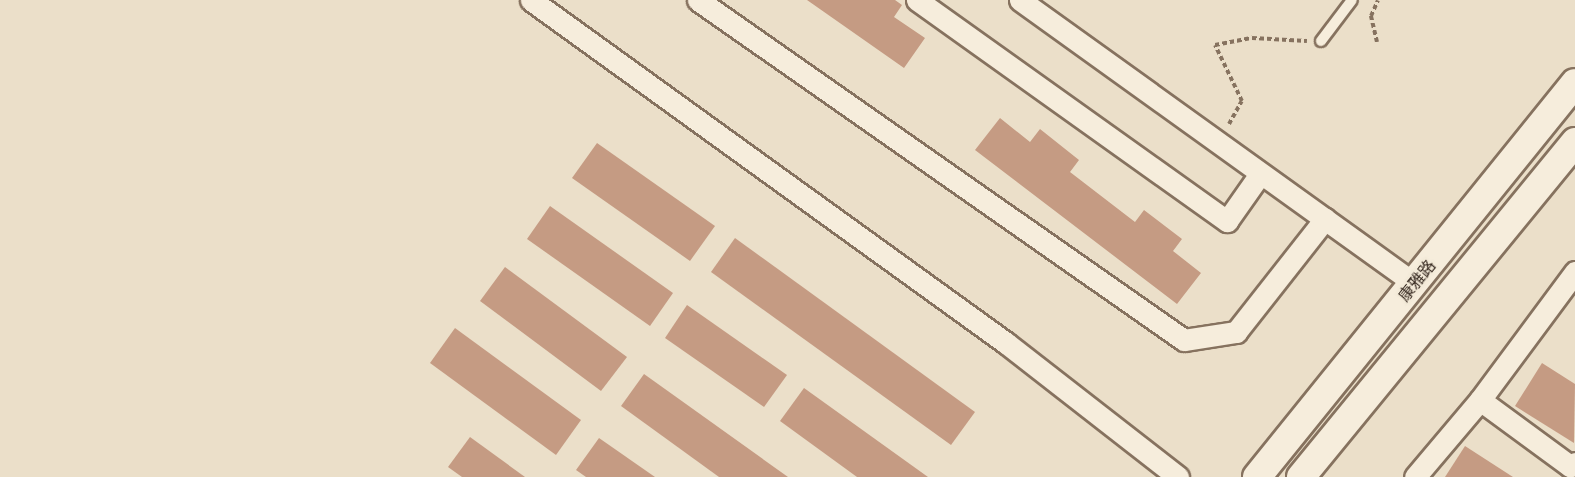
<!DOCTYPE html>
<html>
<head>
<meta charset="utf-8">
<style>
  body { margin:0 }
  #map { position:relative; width:1575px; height:477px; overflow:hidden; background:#ebdfc9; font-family:Literata,"Noto Sans SC",serif }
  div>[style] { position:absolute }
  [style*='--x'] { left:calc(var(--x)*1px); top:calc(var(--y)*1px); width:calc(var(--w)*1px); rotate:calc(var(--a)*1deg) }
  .building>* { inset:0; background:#c59b83 }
  .path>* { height:4px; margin-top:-2px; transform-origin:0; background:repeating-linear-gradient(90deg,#86725f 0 4.5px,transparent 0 7.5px) }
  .roads { filter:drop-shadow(2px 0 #86725f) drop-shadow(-2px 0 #86725f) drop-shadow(0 2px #86725f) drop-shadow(0 -2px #86725f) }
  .lane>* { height:10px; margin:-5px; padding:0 5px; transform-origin:5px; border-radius:5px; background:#f6eddc }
  .street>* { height:21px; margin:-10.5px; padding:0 10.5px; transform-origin:10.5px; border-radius:10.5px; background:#f6eddc }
  .secondary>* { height:28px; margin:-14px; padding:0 14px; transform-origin:14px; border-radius:14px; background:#f6eddc }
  span { translate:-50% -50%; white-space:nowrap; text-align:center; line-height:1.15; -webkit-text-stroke:5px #f3ead8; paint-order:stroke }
  .street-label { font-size:16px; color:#382b22 }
</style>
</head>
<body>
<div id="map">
  <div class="building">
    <i style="clip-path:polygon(807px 0,895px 0,902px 5px,894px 17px,925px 38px,904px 68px)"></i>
    <i style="clip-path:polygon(1000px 118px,1030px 142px,1040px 129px,1079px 160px,1070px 172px,1135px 222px,1144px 210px,1182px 239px,1173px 251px,1201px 273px,1177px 304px,975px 150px)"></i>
    <i style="clip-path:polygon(597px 143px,715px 226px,690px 261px,572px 178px)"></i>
    <i style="clip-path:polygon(550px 206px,673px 293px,650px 326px,527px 239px)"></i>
    <i style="clip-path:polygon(735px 238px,975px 412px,951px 445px,711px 272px)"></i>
    <i style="clip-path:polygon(505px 267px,627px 357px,601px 391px,480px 301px)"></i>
    <i style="clip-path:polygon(687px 305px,787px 375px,764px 407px,665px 338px)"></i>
    <i style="clip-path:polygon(455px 328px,581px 420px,556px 455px,430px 363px)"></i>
    <i style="clip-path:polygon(1542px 363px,1575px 384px,1574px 443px,1515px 406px)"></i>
    <i style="clip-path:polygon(644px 374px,788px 477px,719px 477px,621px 406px)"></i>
    <i style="clip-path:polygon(804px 388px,928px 477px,857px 477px,780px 421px)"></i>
    <i style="clip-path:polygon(470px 437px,525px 477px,462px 477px,448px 467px)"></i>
    <i style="clip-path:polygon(599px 438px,655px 477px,586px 477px,576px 470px)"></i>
    <i style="clip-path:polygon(1465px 446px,1513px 477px,1445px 477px)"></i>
  </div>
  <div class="path">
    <i style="--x:1377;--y:42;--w:27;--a:-103"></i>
    <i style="--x:1371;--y:16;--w:17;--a:-66"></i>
    <i style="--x:1229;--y:124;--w:26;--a:-61"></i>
    <i style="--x:1242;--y:101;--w:62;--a:-115.7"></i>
    <i style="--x:1215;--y:45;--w:38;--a:-11"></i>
    <i style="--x:1252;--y:38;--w:55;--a:3.1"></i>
  </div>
  <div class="roads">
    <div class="lane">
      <i style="--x:1321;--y:41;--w:51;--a:-52.9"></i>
    </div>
    <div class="street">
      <i style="--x:531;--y:0;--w:586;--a:35.83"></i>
      <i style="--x:1006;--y:343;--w:218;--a:37.9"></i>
      <i style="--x:698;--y:0;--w:593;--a:34.98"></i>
      <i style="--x:1184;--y:340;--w:53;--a:-8.7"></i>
      <i style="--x:1236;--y:332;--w:144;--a:-51.8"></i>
      <i style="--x:917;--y:0;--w:381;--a:35.5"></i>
      <i style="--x:1227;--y:221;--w:57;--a:-54.9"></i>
      <i style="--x:1020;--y:0;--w:485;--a:35.7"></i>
      <i style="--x:1575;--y:272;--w:159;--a:126.6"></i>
      <i style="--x:1480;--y:400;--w:112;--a:36.3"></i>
      <i style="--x:1570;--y:466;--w:6;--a:-31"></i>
      <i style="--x:1415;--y:477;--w:101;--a:-49.8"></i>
    </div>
    <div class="secondary">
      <i style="--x:1257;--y:477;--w:506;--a:-51.09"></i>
      <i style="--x:1301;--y:477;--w:433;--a:-50.7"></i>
    </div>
  </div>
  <div class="street-label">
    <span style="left:1416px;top:280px;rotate:-51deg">康雅路</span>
  </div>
</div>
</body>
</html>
